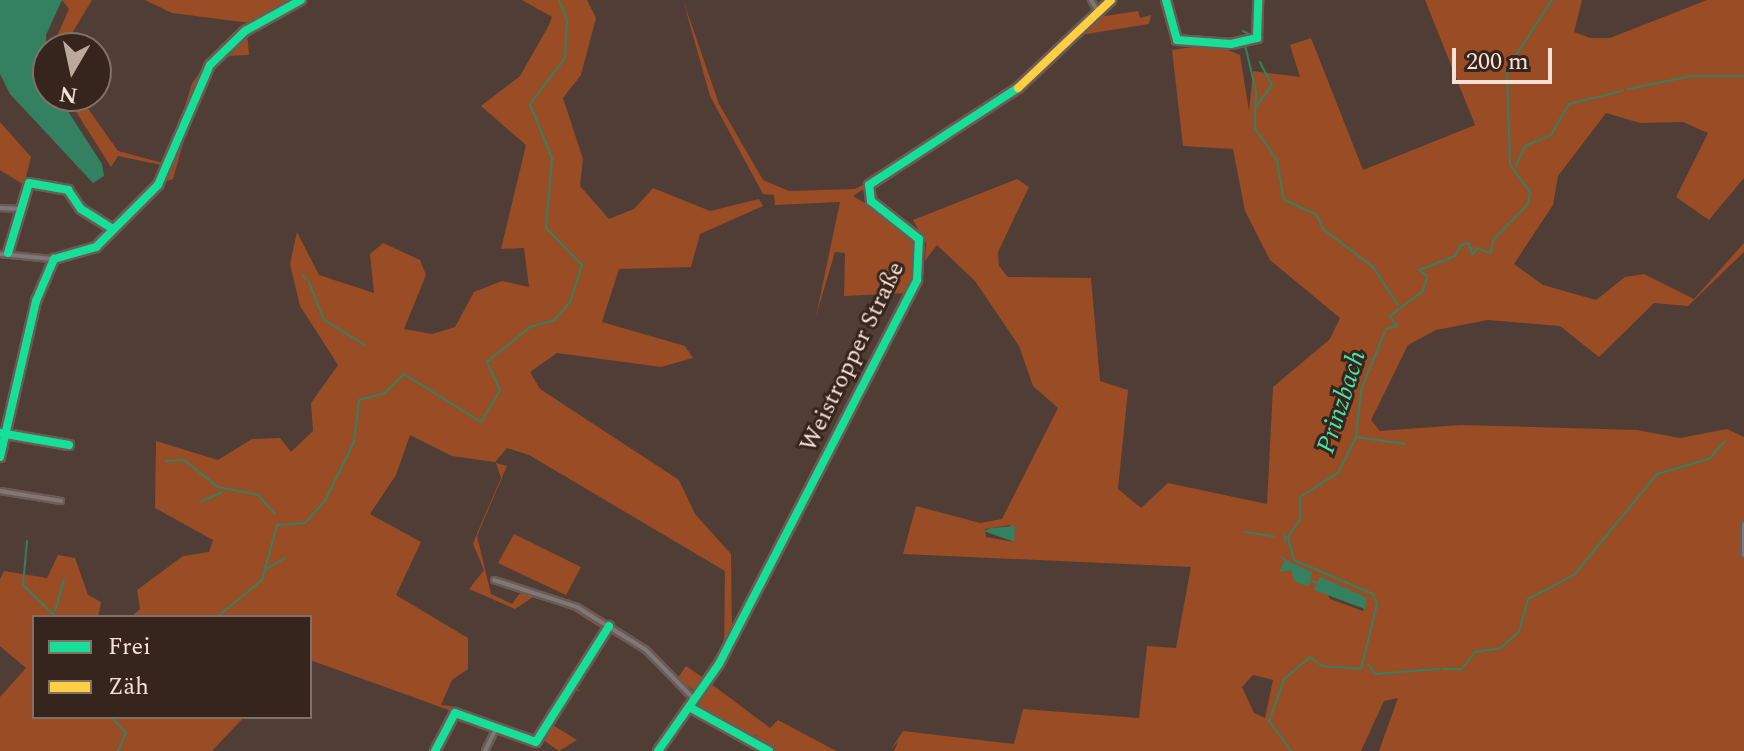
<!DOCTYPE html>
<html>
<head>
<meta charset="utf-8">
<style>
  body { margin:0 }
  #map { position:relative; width:1744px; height:751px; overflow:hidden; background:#503d35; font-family:Spectral,serif }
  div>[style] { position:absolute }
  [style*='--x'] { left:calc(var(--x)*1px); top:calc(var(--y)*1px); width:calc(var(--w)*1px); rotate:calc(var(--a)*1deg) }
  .green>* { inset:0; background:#9a4c25 }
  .water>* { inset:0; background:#348162 }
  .stream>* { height:2px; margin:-1px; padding:0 1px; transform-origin:1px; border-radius:1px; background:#348162 }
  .roads { filter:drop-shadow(2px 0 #6c5b55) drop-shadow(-2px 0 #6c5b55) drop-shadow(0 2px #6c5b55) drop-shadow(0 -2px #6c5b55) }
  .street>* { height:4px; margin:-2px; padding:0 2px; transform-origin:2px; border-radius:2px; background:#807776 }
  .fast>* { height:8px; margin:-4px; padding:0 4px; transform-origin:4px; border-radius:4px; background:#16e098 }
  .slow>* { height:8px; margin:-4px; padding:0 4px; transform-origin:4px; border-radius:4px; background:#ffcf43 }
  span { translate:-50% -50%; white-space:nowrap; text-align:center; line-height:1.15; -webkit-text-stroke:6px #35251d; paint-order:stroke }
  .street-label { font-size:24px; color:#f7e1d7 }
  .water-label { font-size:26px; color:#44e4ab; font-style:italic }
  .legend { position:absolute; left:32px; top:615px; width:280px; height:104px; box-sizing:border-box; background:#35251d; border:2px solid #837067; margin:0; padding:10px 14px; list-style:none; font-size:24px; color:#f7e1d7 }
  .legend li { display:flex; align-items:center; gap:16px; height:40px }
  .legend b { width:40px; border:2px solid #837067 }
  .north { position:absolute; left:32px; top:32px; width:80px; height:80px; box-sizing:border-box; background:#35251d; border:2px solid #837067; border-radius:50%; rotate:189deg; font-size:22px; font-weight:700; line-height:32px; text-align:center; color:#f7e1d7 }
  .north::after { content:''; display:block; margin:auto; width:28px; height:36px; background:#bda89e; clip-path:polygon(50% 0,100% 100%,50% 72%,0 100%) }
  .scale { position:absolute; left:1452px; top:48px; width:100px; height:36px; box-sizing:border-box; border:4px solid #f7e1d7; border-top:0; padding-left:10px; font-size:24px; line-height:28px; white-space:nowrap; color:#f7e1d7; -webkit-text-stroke:6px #35251d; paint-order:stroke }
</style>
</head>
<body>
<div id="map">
  <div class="green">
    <i style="clip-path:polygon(62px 0,92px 0,63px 48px,52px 48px,69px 9px)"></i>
    <i style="clip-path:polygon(145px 0,299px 0,256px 21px,209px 65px,166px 166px,118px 156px,111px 167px,66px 96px,79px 96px,118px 151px,167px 164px,192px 83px,223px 44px,250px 23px,172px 13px)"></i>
    <i style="clip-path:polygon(522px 0,587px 0,596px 18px,581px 75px,563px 98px,583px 159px,580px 186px,609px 219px,634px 209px,653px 188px,710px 211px,759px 199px,763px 206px,700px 234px,691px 267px,619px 269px,602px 322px,685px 346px,693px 358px,661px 367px,557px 353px,530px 372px,540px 389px,679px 480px,695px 514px,731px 554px,732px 635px,718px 664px,697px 692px,677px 679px,686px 666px,705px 679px,724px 651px,725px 571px,529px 455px,507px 448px,495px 462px,452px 456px,410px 435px,396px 475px,370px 514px,421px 542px,396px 595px,468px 638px,468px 669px,452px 680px,441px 705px,457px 707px,532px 738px,602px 629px,551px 596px,533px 597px,515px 609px,469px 589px,484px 570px,473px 544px,478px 531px,501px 478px,496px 463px,507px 466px,477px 536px,491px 594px,512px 604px,519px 594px,542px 592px,552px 595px,576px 607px,605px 628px,532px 740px,310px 660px,310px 617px,131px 617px,140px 609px,137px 590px,183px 556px,209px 552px,213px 540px,155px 508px,156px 441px,218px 460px,252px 439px,280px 438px,291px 452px,313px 431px,311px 403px,338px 365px,300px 306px,290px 264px,297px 232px,319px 275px,374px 293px,370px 254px,383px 243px,420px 260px,426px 275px,404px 329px,432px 334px,455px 327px,474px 292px,502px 281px,529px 287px,524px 248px,501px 249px,526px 145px,481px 106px,520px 76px,549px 25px,552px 17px)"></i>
    <i style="clip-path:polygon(683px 0,719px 104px,763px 180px,789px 191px,855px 189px,886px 173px,1005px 96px,1046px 54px,1094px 12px,1011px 93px,853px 196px,906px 228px,915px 242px,917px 272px,907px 293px,844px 296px,845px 253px,835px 252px,816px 316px,840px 202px,775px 205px,774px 195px,763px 194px,710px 96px)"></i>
    <i style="clip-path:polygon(evenodd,1425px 0,1582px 0,1574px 32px,1590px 38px,1610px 38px,1707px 0,1744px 0,1744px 178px,1709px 220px,1676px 197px,1708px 133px,1683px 122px,1640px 123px,1606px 113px,1558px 176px,1553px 205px,1514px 264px,1543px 285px,1596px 300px,1625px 277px,1644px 274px,1694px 299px,1744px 243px,1744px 252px,1688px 306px,1654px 303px,1599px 357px,1560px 326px,1488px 320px,1436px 330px,1408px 345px,1371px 420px,1380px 431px,1461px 425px,1637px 430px,1680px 438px,1727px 429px,1744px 437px,1744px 751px,1379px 751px,1398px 698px,1384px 701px,1361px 751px,894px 751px,899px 740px,890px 751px,903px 731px,1014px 744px,1023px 709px,1139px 718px,1147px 646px,1176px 648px,1191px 567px,903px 554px,916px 506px,980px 523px,1002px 519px,1058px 408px,1033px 386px,1019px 346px,975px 281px,937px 245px,925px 261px,926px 243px,913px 220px,1017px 179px,1029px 187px,998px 252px,999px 266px,1008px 277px,1091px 278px,1100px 381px,1128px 390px,1118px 489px,1141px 508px,1168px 483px,1267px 504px,1273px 387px,1330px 339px,1340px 318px,1270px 260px,1245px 211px,1233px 149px,1183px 146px,1172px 50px,1213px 44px,1240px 55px,1249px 111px,1253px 71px,1300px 77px,1290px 45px,1311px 38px,1363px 170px,1475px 125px,1425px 0,1010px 525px,1014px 542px,986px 537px,985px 529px,1010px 525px,1425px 0,1320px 578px,1366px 597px,1363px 611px,1330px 599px,1320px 578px,1425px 0,1253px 675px,1273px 680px,1265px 718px,1254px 713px,1242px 687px,1253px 675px)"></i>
    <i style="clip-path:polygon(1138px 11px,1140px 18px,1151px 15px,1149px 24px,1074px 36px,1092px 18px)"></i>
    <i style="clip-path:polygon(247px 32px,249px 55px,221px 56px,200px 84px,173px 179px,167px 181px,199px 83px,226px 49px,234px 54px,229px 46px)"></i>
    <i style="clip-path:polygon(0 122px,31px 157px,24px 185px,0 170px)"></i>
    <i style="clip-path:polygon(514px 534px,581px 567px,566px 595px,498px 563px)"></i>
    <i style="clip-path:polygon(58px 555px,75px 558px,88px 595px,101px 602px,98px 617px,34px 617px,34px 717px,244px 717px,212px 751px,0 751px,0 697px,26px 668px,0 646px,0 579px,4px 571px,47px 578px)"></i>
    <i style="clip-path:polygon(710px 683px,770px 728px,778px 720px,836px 751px,772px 751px,755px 735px,751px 740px,695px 706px)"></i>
    <i style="clip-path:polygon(571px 689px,574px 687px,581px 691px,572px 690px,551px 724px,577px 740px,559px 751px,542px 739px)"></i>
  </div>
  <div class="water">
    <i style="clip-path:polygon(0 0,62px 0,46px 35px,48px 96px,58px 96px,102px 164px,104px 176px,93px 183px,10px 94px,0 74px)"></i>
    <i style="clip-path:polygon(1015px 526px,1014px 542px,984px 531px,991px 528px)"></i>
    <i style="clip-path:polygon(1285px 560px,1312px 572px,1309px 586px,1295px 582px,1291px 570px,1279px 572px)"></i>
    <i style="clip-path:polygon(1320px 577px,1366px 597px,1365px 609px,1314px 590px)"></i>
  </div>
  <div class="stream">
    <i style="--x:1533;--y:29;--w:35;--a:-57"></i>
    <i style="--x:1243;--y:31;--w:11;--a:27"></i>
    <i style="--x:1245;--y:45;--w:48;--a:76.8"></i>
    <i style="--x:1256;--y:92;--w:36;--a:92"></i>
    <i style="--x:1255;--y:128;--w:40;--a:56"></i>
    <i style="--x:1277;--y:161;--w:40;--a:80"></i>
    <i style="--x:1284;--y:200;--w:36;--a:24"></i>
    <i style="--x:1317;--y:215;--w:15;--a:67"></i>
    <i style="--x:1323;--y:229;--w:63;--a:37.2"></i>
    <i style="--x:1373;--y:267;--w:45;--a:56.7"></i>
    <i style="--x:1628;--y:89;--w:65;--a:-11.5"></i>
    <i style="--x:1692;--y:76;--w:52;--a:0"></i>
    <i style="--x:1256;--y:107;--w:27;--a:-54"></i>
    <i style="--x:1272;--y:85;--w:26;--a:-118"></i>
    <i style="--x:1516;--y:166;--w:22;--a:-66"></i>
    <i style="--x:1525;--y:146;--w:28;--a:-23"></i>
    <i style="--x:1551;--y:135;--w:36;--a:-60"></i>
    <i style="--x:1569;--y:104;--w:55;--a:-13.8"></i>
    <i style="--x:303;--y:275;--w:5;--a:53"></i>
    <i style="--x:309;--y:282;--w:41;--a:68.5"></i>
    <i style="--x:324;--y:320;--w:48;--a:31.4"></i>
    <i style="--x:1356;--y:437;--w:50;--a:8"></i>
    <i style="--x:166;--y:461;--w:18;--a:-3"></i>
    <i style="--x:184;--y:460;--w:43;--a:38.5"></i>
    <i style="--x:218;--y:487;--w:41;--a:11.3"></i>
    <i style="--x:258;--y:495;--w:25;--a:48"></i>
    <i style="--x:200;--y:502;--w:24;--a:-24"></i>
    <i style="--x:1244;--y:532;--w:30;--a:8"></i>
    <i style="--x:1284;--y:533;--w:9;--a:77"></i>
    <i style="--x:27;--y:541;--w:44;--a:95.2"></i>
    <i style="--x:23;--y:585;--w:46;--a:44.1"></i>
    <i style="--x:1282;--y:557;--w:4;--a:45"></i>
    <i style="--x:266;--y:569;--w:22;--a:-30"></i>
    <i style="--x:1312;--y:581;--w:5;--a:22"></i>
    <i style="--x:55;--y:611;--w:33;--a:-74"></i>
    <i style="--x:217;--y:617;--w:58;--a:-39.4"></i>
    <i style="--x:262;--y:580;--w:57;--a:-74.7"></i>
    <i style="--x:277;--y:525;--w:28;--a:-4"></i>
    <i style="--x:305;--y:523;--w:30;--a:-48"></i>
    <i style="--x:325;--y:501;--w:66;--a:-63.8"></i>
    <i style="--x:354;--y:442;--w:42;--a:-83.2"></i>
    <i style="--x:359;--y:400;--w:27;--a:-15"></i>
    <i style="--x:385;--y:393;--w:27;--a:-45"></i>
    <i style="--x:404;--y:374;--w:91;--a:31.9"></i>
    <i style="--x:481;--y:422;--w:37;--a:-59"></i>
    <i style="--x:500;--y:390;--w:31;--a:-115"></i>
    <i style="--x:487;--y:362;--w:55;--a:-39.1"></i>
    <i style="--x:530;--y:327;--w:25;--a:-16"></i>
    <i style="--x:554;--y:320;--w:24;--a:-48"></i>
    <i style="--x:570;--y:302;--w:39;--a:-72"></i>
    <i style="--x:582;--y:265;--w:52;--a:-134.2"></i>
    <i style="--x:546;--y:228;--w:70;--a:-85.1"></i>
    <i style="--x:552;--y:158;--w:58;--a:-112.2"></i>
    <i style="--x:530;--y:104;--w:58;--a:-52.7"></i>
    <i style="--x:565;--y:58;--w:38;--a:-87"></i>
    <i style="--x:567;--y:20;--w:22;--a:-112"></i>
    <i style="--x:1368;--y:664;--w:12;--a:55"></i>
    <i style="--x:1375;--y:674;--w:64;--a:-4.5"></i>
    <i style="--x:1443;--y:669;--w:19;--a:0"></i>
    <i style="--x:1462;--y:669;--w:21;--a:-53"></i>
    <i style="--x:1475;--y:652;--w:26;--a:-9"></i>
    <i style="--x:1501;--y:648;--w:25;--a:-43"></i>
    <i style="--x:1519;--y:631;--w:33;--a:-74"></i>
    <i style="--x:1528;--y:599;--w:52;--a:-27.6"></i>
    <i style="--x:1574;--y:575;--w:131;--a:-50.6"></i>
    <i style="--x:1657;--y:474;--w:54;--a:-16.1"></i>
    <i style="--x:1709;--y:459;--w:24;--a:-48"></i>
    <i style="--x:112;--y:717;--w:21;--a:49"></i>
    <i style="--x:126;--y:733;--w:20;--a:114"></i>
    <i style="--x:1291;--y:751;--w:37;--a:-126"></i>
    <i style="--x:1269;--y:721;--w:45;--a:-70.3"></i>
    <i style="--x:1284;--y:679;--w:34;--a:-40"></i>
    <i style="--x:1310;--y:657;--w:15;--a:37"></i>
    <i style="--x:1322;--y:666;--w:39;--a:4"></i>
    <i style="--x:1361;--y:669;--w:67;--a:-76.2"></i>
    <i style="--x:1377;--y:604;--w:11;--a:-112"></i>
    <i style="--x:1373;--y:594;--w:86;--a:-156.7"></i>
    <i style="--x:1294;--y:560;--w:24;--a:-105"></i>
    <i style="--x:1288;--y:537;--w:22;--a:-56"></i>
    <i style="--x:1300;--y:519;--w:22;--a:-90"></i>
    <i style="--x:1300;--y:497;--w:45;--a:-32.3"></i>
    <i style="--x:1338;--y:473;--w:40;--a:-63.4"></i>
    <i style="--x:1356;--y:437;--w:47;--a:-83.9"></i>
    <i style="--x:1361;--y:390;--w:66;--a:-67.7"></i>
    <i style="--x:1386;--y:329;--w:11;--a:-15"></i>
    <i style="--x:1397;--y:326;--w:12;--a:-125"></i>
    <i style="--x:1390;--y:316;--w:41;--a:-37.1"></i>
    <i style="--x:1423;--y:291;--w:16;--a:-75"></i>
    <i style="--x:1427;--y:276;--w:10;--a:-143"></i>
    <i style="--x:1419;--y:270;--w:39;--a:-21"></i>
    <i style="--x:1455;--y:256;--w:13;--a:-61"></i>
    <i style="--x:1461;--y:245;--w:8;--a:-14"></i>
    <i style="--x:1469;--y:243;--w:12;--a:76"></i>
    <i style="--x:1472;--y:255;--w:9;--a:-54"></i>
    <i style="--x:1477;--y:248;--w:15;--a:20"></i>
    <i style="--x:1491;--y:253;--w:13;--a:-81"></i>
    <i style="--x:1493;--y:240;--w:50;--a:-45.8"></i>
    <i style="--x:1528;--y:204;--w:12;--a:-81"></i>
    <i style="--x:1530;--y:192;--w:34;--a:-126"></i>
    <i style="--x:1510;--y:164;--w:96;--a:-91.8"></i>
    <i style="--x:1507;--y:68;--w:45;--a:-56"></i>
  </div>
  <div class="roads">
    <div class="street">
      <i style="--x:1091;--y:0;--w:13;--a:58"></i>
      <i style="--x:0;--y:208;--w:21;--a:3"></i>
      <i style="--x:0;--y:254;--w:52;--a:5.5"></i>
      <i style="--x:0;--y:491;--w:62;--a:9.3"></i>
      <i style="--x:1744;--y:524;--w:31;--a:90"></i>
      <i style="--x:494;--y:580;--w:87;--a:18"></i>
      <i style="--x:577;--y:607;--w:81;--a:31.9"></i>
      <i style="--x:646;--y:650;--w:69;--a:45.6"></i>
      <i style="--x:485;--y:751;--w:25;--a:-64"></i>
    </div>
    <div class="fast">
      <i style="--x:1166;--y:0;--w:41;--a:74.6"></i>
      <i style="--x:1177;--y:40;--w:54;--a:4.2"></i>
      <i style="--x:1231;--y:44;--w:27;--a:-13"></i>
      <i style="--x:1257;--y:38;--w:38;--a:-88"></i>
      <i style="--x:8;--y:253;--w:73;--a:-73.3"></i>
      <i style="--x:29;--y:183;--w:40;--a:10"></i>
      <i style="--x:68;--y:190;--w:23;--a:56"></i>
      <i style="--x:81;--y:209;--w:36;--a:32"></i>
      <i style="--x:0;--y:433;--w:70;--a:9.9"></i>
      <i style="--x:0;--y:457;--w:160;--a:-77"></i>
      <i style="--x:36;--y:301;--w:46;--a:-66.8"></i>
      <i style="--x:54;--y:259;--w:44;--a:-15.9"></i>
      <i style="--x:96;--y:247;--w:88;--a:-45"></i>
      <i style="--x:158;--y:185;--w:131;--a:-66.6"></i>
      <i style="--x:210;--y:65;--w:49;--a:-44.2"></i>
      <i style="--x:245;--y:31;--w:64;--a:-29"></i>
      <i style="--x:691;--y:708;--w:89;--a:28.9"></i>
      <i style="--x:435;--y:751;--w:43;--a:-62.2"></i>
      <i style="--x:455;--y:713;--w:86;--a:19.7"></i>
      <i style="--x:536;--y:742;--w:137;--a:-57.8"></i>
      <i style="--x:658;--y:751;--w:106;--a:-55"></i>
      <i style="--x:719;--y:664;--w:432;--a:-62.7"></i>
      <i style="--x:917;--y:280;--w:41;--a:-87.2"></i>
      <i style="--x:919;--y:239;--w:61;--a:-141.6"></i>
      <i style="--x:871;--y:201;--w:16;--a:-97"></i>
      <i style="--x:869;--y:185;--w:178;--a:-33.1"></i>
    </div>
    <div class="slow">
      <i style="--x:1018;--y:88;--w:128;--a:-43.4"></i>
    </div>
  </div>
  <div class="street-label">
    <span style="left:853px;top:357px;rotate:-64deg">Weistropper Straße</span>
  </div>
  <div class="water-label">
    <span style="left:1342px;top:402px;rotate:-72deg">Prinzbach</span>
  </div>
  <ul class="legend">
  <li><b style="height:10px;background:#16e098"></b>Frei</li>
  <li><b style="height:10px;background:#ffcf43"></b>Zäh</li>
  </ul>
  <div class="north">N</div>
  <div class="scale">200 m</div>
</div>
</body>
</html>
